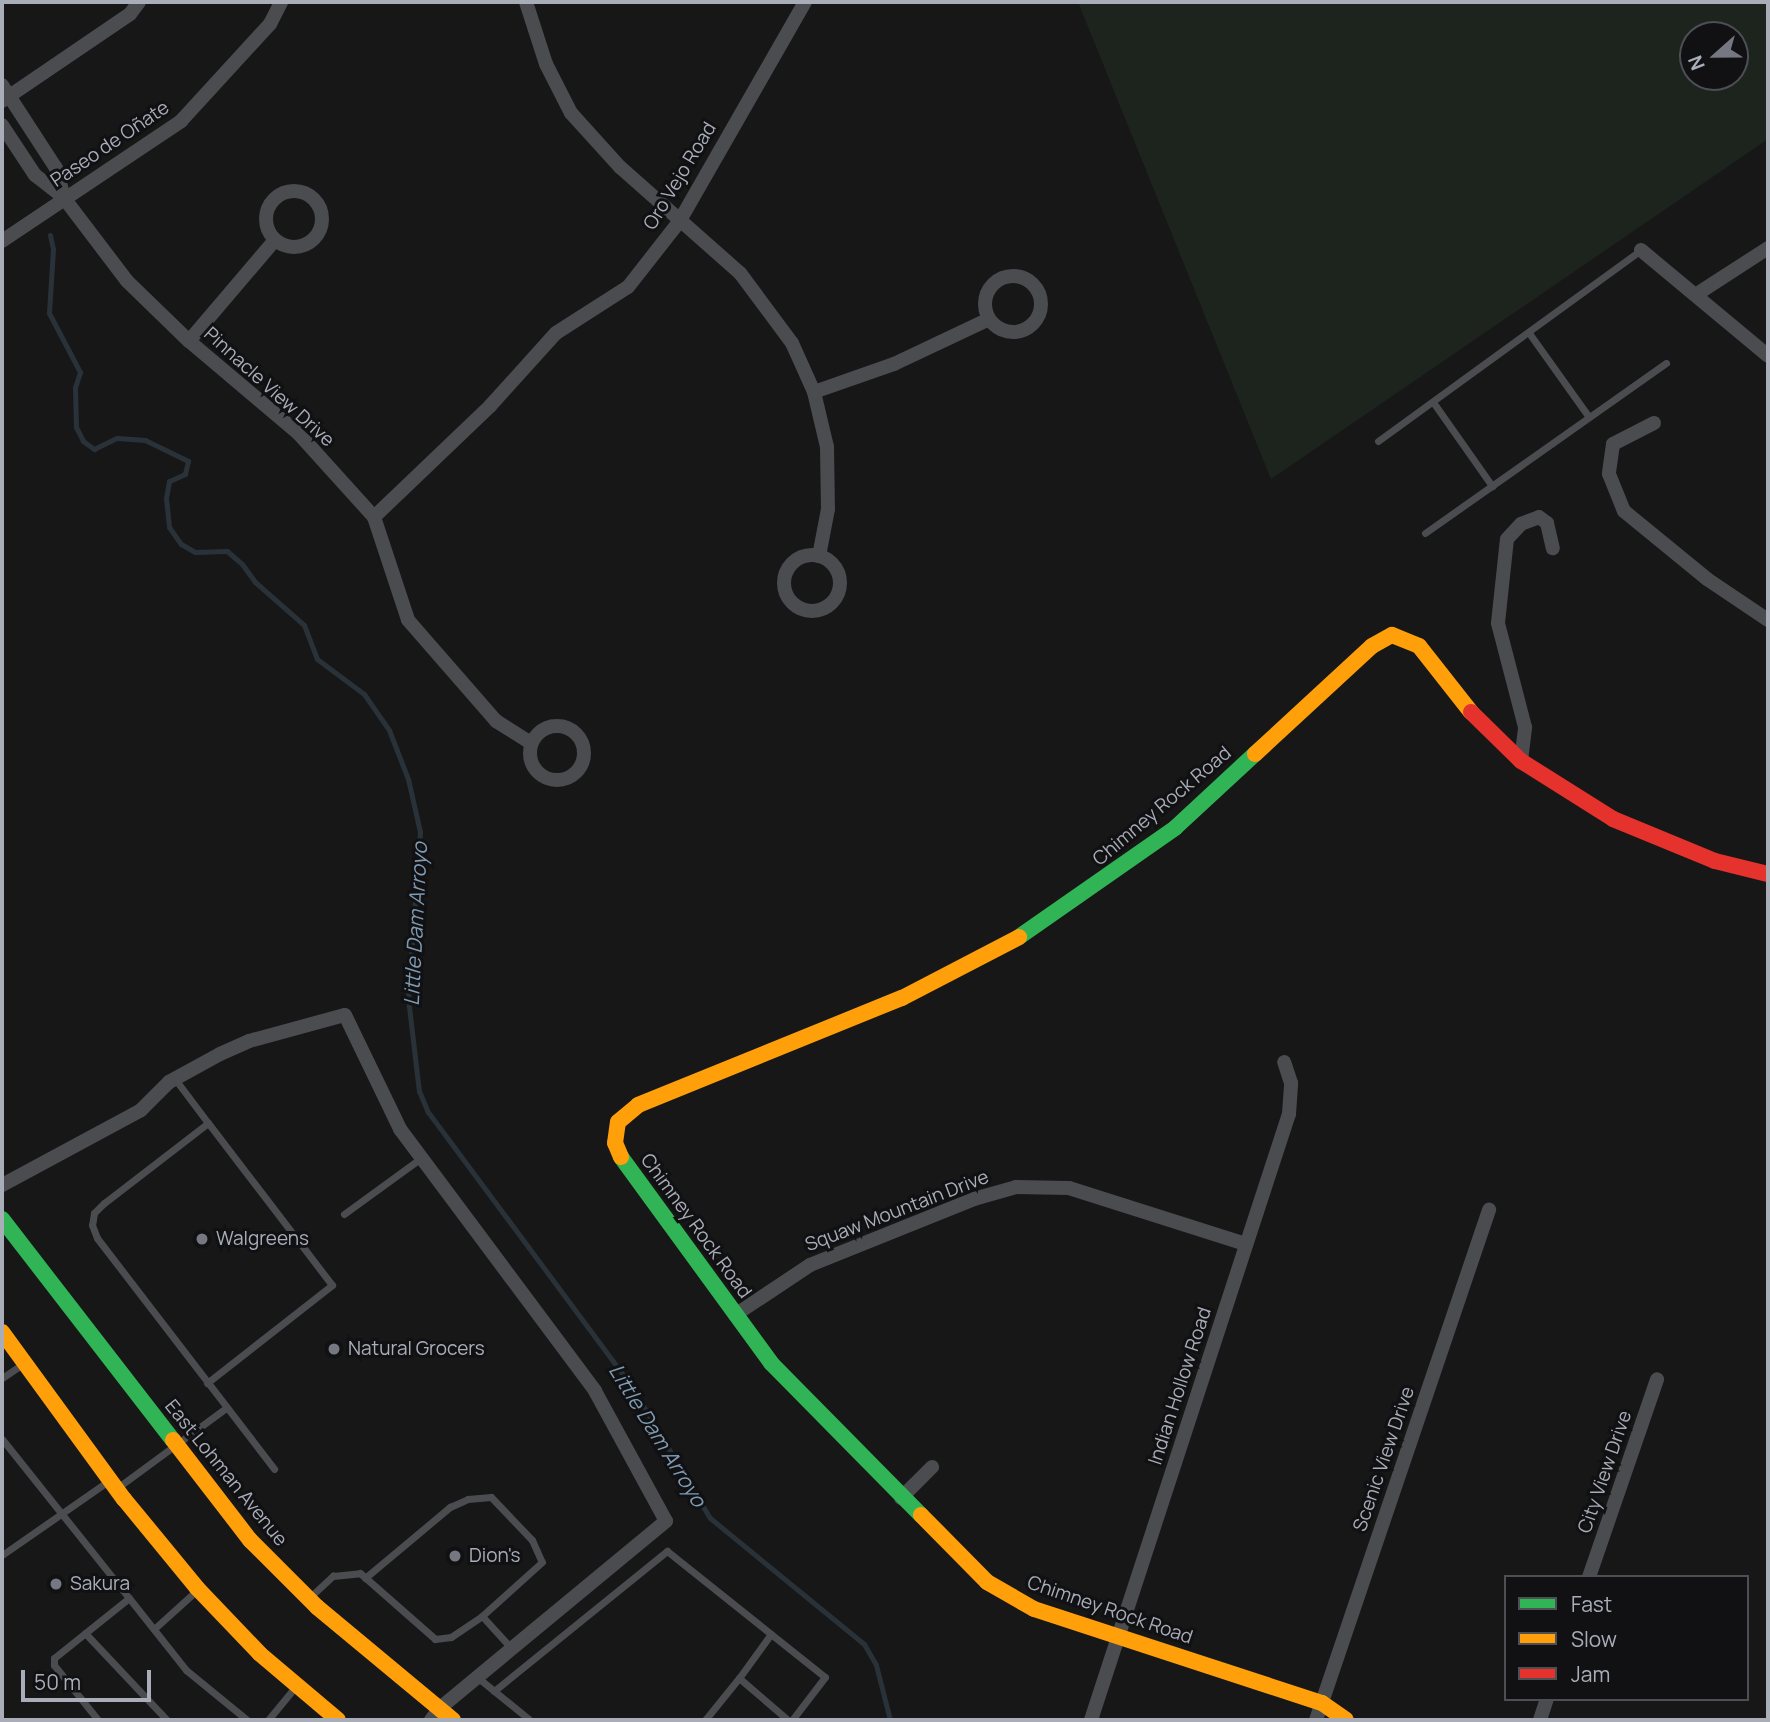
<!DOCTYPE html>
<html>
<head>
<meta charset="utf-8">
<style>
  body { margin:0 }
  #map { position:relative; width:1770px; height:1722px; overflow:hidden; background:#171717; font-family:Manrope,sans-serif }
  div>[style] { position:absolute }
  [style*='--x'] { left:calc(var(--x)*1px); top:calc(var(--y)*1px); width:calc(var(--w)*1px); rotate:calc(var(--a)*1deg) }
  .green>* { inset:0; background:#1d241e }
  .stream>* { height:5px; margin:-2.5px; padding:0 2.5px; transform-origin:2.5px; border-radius:2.5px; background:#2a3239 }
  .lane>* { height:7px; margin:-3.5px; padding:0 3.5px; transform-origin:3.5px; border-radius:3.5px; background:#4b4c50 }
  .street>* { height:14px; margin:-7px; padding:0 7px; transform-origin:7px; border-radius:7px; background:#4b4c50 }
  .street>.ring { margin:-7px; padding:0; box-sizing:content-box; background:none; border:14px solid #4b4c50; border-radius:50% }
  .fast>* { height:16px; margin:-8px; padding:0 8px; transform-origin:8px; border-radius:8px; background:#30b455 }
  .slow>* { height:16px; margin:-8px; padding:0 8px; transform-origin:8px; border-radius:8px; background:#ff9f0a }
  .jam>* { height:16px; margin:-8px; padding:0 8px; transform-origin:8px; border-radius:8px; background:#e5322d }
  .dots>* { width:19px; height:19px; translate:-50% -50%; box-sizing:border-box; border:4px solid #111113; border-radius:50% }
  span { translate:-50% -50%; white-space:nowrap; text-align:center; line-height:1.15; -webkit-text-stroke:6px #111113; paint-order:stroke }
  .street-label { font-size:19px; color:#a8adb8 }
  .poi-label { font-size:19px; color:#a8adb8 }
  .left { translate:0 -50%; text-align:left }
  .water-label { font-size:21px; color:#7f9bb3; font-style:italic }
  .frame { position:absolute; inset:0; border:4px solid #a8adb8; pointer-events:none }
  .legend { position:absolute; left:1504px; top:1575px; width:245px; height:126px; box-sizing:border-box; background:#111113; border:2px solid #4d4f55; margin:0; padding:9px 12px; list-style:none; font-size:21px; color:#a8adb8 }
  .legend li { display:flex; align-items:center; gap:14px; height:35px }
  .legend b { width:35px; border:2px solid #4d4f55 }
  .north { position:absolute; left:1679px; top:21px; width:70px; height:70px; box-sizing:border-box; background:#111113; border:2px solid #4d4f55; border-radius:50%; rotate:249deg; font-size:19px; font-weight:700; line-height:28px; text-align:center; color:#a8adb8 }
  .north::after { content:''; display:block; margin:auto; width:24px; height:32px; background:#757880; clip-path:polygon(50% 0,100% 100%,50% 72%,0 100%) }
  .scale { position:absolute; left:21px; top:1670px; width:130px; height:32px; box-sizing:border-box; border:4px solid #a8adb8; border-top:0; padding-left:9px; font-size:21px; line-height:24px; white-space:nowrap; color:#a8adb8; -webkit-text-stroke:5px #111113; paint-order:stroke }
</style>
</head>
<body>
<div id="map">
  <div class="green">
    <i style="clip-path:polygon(evenodd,1078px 2px,1768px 2px,1768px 139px,1271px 479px,1078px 2px,1693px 35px,1735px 35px,1735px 77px,1693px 77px,1693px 35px)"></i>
  </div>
  <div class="stream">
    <i style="--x:50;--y:235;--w:14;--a:78"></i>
    <i style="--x:53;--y:249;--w:64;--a:93.6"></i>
    <i style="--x:49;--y:313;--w:67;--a:62.3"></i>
    <i style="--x:80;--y:372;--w:16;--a:108"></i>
    <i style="--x:75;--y:387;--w:40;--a:88.6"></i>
    <i style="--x:76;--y:427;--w:16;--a:63"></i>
    <i style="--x:83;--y:441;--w:14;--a:36"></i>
    <i style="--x:94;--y:449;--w:25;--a:-26"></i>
    <i style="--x:117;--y:438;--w:28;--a:4"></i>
    <i style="--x:145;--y:440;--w:48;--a:26"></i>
    <i style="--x:188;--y:461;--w:13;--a:103"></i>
    <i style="--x:185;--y:474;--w:17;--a:156"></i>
    <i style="--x:169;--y:481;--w:17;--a:100"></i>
    <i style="--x:166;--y:498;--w:29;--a:84"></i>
    <i style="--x:169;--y:527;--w:21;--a:55"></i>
    <i style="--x:181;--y:544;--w:16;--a:30"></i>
    <i style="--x:195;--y:552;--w:32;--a:-2"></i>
    <i style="--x:227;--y:551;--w:20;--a:41"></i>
    <i style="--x:242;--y:564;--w:22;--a:54"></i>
    <i style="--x:255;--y:582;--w:65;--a:41.3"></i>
    <i style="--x:304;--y:625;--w:36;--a:69"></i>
    <i style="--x:317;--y:659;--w:59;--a:36.7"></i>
    <i style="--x:364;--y:694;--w:44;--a:55.2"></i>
    <i style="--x:389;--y:730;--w:53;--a:68.8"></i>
    <i style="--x:408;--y:779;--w:54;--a:77.2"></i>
    <i style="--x:420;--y:832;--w:166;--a:94.1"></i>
    <i style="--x:408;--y:998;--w:94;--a:83.3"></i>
    <i style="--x:419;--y:1091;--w:23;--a:67"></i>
    <i style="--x:428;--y:1112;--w:339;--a:53.4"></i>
    <i style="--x:630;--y:1384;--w:156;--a:59.2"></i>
    <i style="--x:710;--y:1518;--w:199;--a:39.3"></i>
    <i style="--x:864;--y:1644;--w:24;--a:60"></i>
    <i style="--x:876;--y:1665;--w:57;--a:75.7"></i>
  </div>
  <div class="lane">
    <i style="--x:1529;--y:333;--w:103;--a:54.5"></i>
    <i style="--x:1433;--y:402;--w:103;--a:54.9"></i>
    <i style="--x:1378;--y:441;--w:325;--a:-36"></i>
    <i style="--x:1425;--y:533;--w:295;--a:-35.2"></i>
    <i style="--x:175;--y:1079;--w:55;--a:53.1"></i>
    <i style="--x:208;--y:1123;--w:131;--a:142.4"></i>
    <i style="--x:104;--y:1203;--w:14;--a:135"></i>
    <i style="--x:94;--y:1213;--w:12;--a:99"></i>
    <i style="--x:92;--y:1225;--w:14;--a:69"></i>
    <i style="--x:97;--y:1238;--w:291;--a:52.5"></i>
    <i style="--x:344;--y:1214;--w:95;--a:-36"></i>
    <i style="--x:2;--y:1378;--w:27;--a:-34"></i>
    <i style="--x:207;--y:1383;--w:159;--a:-38.1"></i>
    <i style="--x:332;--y:1285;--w:204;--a:-127.4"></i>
    <i style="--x:2;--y:1439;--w:203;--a:51.4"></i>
    <i style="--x:129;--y:1598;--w:96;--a:141.3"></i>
    <i style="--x:54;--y:1658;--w:7;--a:90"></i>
    <i style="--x:54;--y:1665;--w:70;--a:51.3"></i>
    <i style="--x:117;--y:1488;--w:135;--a:-36.3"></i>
    <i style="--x:2;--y:1555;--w:131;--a:-34.8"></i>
    <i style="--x:365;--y:1578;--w:111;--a:-39.9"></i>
    <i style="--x:450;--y:1507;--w:20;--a:-24"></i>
    <i style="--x:468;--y:1499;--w:23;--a:-5"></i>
    <i style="--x:491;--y:1497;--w:59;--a:46.4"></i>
    <i style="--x:532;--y:1540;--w:24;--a:66"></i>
    <i style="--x:542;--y:1562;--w:81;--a:138"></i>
    <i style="--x:129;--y:1598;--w:92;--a:51.6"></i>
    <i style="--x:186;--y:1670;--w:79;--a:39.3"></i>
    <i style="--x:309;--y:1598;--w:33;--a:-43"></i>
    <i style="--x:333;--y:1576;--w:27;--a:-6"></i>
    <i style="--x:360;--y:1573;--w:100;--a:41.3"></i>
    <i style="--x:435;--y:1639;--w:16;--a:-7"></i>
    <i style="--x:451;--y:1637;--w:37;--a:-34"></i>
    <i style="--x:482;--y:1616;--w:45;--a:47.7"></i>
    <i style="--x:154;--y:1629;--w:58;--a:-42.2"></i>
    <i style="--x:85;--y:1633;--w:120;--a:46.7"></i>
    <i style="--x:771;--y:1634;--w:54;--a:126"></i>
    <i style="--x:739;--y:1678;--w:65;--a:40.6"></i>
    <i style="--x:477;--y:1677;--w:68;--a:39.1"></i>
    <i style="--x:494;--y:1691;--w:223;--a:-39"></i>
    <i style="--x:667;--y:1551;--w:202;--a:38.6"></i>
    <i style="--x:825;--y:1677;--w:54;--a:127.5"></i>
    <i style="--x:268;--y:1720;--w:44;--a:-50.5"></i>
    <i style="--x:705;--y:1720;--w:54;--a:-51"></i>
  </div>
  <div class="street">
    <i style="--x:526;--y:2;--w:65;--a:72.1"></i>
    <i style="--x:546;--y:64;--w:55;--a:63"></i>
    <i style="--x:571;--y:113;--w:73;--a:47.8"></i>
    <i style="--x:620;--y:167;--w:160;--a:41.5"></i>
    <i style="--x:740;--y:273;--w:87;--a:53.4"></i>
    <i style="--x:792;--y:343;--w:54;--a:65.8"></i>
    <i style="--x:814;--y:392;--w:57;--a:76.7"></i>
    <i style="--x:827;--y:447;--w:62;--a:89.1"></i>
    <i style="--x:828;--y:509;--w:48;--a:100.8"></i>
    <i style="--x:2;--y:85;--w:99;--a:57"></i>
    <i style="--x:56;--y:168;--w:31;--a:75"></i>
    <i style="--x:2;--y:101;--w:155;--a:-34.2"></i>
    <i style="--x:130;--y:14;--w:15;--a:-53"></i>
    <i style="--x:2;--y:125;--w:60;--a:56.6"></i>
    <i style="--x:35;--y:175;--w:37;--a:38"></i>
    <i style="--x:64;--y:198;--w:104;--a:52.8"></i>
    <i style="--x:127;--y:281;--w:86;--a:44.1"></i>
    <i style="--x:189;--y:341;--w:144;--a:40.2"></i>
    <i style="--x:299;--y:434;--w:112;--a:47.9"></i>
    <i style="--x:374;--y:517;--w:108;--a:71.7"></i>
    <i style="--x:408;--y:620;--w:134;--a:48.9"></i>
    <i style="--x:496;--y:721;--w:41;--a:32.2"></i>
    <i class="ring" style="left:266px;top:191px;width:42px;height:42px"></i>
    <i style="--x:2;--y:241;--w:216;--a:-33.8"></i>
    <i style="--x:181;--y:121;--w:132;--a:-47.5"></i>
    <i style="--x:270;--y:24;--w:25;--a:-63"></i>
    <i style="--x:1641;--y:250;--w:165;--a:39.8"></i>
    <i class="ring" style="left:985px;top:276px;width:42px;height:42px"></i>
    <i style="--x:1697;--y:294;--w:85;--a:-32.9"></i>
    <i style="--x:189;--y:341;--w:133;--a:-49.6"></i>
    <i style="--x:814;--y:392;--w:85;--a:-19.3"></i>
    <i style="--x:894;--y:364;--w:105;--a:-25.3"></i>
    <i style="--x:1654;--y:423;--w:46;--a:152.9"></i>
    <i style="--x:1613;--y:444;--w:30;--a:98"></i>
    <i style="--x:1609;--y:474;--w:40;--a:68"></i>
    <i style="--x:1624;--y:511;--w:107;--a:39.3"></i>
    <i style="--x:1707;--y:579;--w:73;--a:33.9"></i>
    <i style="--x:374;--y:517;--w:161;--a:-43.7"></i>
    <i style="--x:490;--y:406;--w:98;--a:-47.9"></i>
    <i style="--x:556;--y:333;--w:85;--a:-32.6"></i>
    <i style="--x:628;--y:287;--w:83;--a:-51.9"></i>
    <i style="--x:679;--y:222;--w:254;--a:-60.2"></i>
    <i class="ring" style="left:784px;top:555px;width:42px;height:42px"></i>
    <i class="ring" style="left:530px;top:726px;width:40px;height:40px"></i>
    <i style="--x:1521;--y:761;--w:34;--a:-83"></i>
    <i style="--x:1525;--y:727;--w:107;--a:-104.6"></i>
    <i style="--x:1498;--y:623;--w:84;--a:-83.9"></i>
    <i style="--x:1507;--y:539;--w:21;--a:-47"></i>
    <i style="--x:1521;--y:524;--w:19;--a:-21"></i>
    <i style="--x:1539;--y:517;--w:10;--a:37"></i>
    <i style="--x:1547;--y:523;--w:26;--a:77"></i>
    <i style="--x:2;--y:1185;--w:158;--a:-28.3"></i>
    <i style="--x:141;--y:1110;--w:40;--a:-45"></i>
    <i style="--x:169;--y:1082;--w:58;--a:-28.8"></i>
    <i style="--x:220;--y:1054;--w:32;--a:-24"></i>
    <i style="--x:249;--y:1041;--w:99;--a:-15.2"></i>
    <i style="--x:345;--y:1015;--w:127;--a:64.2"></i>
    <i style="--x:400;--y:1129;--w:327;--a:53.3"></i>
    <i style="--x:595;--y:1391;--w:148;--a:61.4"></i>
    <i style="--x:666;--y:1521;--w:295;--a:140.4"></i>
    <i style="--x:439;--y:1709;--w:14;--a:126"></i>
    <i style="--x:735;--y:1315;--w:90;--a:-33.7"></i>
    <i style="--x:810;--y:1265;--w:177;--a:-21.9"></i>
    <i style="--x:974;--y:1199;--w:44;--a:-15.9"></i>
    <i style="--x:1016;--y:1187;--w:53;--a:1.1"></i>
    <i style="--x:1069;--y:1188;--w:186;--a:17.6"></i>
    <i style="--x:901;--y:1498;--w:44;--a:-45"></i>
    <i style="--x:1589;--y:1577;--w:209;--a:-71"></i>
    <i style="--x:1091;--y:1720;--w:638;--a:-71.91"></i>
    <i style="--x:1289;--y:1114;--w:31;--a:-86"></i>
    <i style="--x:1291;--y:1083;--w:22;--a:-108"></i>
    <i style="--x:1316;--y:1720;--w:539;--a:-71.26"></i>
    <i style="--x:1540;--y:1720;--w:22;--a:-72"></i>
  </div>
  <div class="fast">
    <i style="--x:1019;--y:937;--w:190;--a:-34.9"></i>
    <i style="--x:1175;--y:828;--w:109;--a:-42.8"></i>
    <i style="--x:621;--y:1157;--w:255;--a:53.9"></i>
    <i style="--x:771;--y:1363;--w:214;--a:45.4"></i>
    <i style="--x:2;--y:1219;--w:279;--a:52.3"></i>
  </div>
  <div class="slow">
    <i style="--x:1255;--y:754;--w:159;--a:-42.7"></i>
    <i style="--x:1372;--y:646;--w:23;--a:-29"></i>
    <i style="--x:1392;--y:635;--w:29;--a:22"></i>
    <i style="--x:1419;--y:646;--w:84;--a:51.8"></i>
    <i style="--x:621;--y:1157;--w:15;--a:-113"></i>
    <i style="--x:615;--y:1143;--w:21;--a:-82"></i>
    <i style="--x:618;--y:1122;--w:26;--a:-40"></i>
    <i style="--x:638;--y:1105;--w:285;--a:-22.1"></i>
    <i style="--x:902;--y:998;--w:132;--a:-27.5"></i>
    <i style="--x:2;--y:1332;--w:207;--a:53.9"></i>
    <i style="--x:124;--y:1499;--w:115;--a:50.6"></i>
    <i style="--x:197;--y:1588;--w:91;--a:46.3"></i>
    <i style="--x:260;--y:1654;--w:102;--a:40.2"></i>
    <i style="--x:173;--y:1440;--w:126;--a:52.4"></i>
    <i style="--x:250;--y:1540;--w:95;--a:45"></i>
    <i style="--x:317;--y:1607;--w:177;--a:39.7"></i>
    <i style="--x:921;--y:1515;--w:94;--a:45.4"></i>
    <i style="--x:987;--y:1582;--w:54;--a:29.9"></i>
    <i style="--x:1034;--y:1609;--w:303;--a:18.1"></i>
    <i style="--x:1322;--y:1703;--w:29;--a:35"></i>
  </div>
  <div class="jam">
    <i style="--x:1471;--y:712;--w:70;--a:44.4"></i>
    <i style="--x:1521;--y:761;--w:109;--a:32.2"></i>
    <i style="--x:1613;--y:819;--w:110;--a:22.4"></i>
    <i style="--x:1715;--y:861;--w:55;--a:13.8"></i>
  </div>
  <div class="dots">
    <i style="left:202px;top:1239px;background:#757880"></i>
    <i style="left:334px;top:1349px;background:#757880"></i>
    <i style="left:455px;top:1556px;background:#757880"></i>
    <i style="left:56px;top:1584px;background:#757880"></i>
  </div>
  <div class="street-label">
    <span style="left:110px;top:144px;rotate:-34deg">Paseo de Oñate</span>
    <span style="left:680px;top:176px;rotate:-59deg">Oro Vejo Road</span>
    <span style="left:269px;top:387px;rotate:42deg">Pinnacle View Drive</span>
    <span style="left:1162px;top:806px;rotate:-40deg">Chimney Rock Road</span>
    <span style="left:897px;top:1211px;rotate:-21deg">Squaw Mountain Drive</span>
    <span style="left:696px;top:1226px;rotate:54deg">Chimney Rock Road</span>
    <span style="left:1180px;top:1386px;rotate:-72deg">Indian Hollow Road</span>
    <span style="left:1384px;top:1459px;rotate:-71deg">Scenic View Drive</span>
    <span style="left:1605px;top:1472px;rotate:-71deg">City View Drive</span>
    <span style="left:226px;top:1473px;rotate:51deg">East Lohman Avenue</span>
    <span style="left:1110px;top:1610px;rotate:19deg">Chimney Rock Road</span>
  </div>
  <div class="poi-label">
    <span class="left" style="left:216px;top:1239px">Walgreens</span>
    <span class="left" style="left:348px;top:1349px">Natural Grocers</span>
    <span class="left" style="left:469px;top:1556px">Dion's</span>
    <span class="left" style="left:70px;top:1584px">Sakura</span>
  </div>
  <div class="water-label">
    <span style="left:415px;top:924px;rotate:-87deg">Little Dam Arroyo</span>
    <span style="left:658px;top:1435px;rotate:58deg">Little Dam Arroyo</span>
  </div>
  <div class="frame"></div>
  <ul class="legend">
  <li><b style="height:9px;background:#30b455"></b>Fast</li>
  <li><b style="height:9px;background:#ff9f0a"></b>Slow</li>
  <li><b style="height:9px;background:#e5322d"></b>Jam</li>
  </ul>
  <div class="north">N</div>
  <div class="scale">50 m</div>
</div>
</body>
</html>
